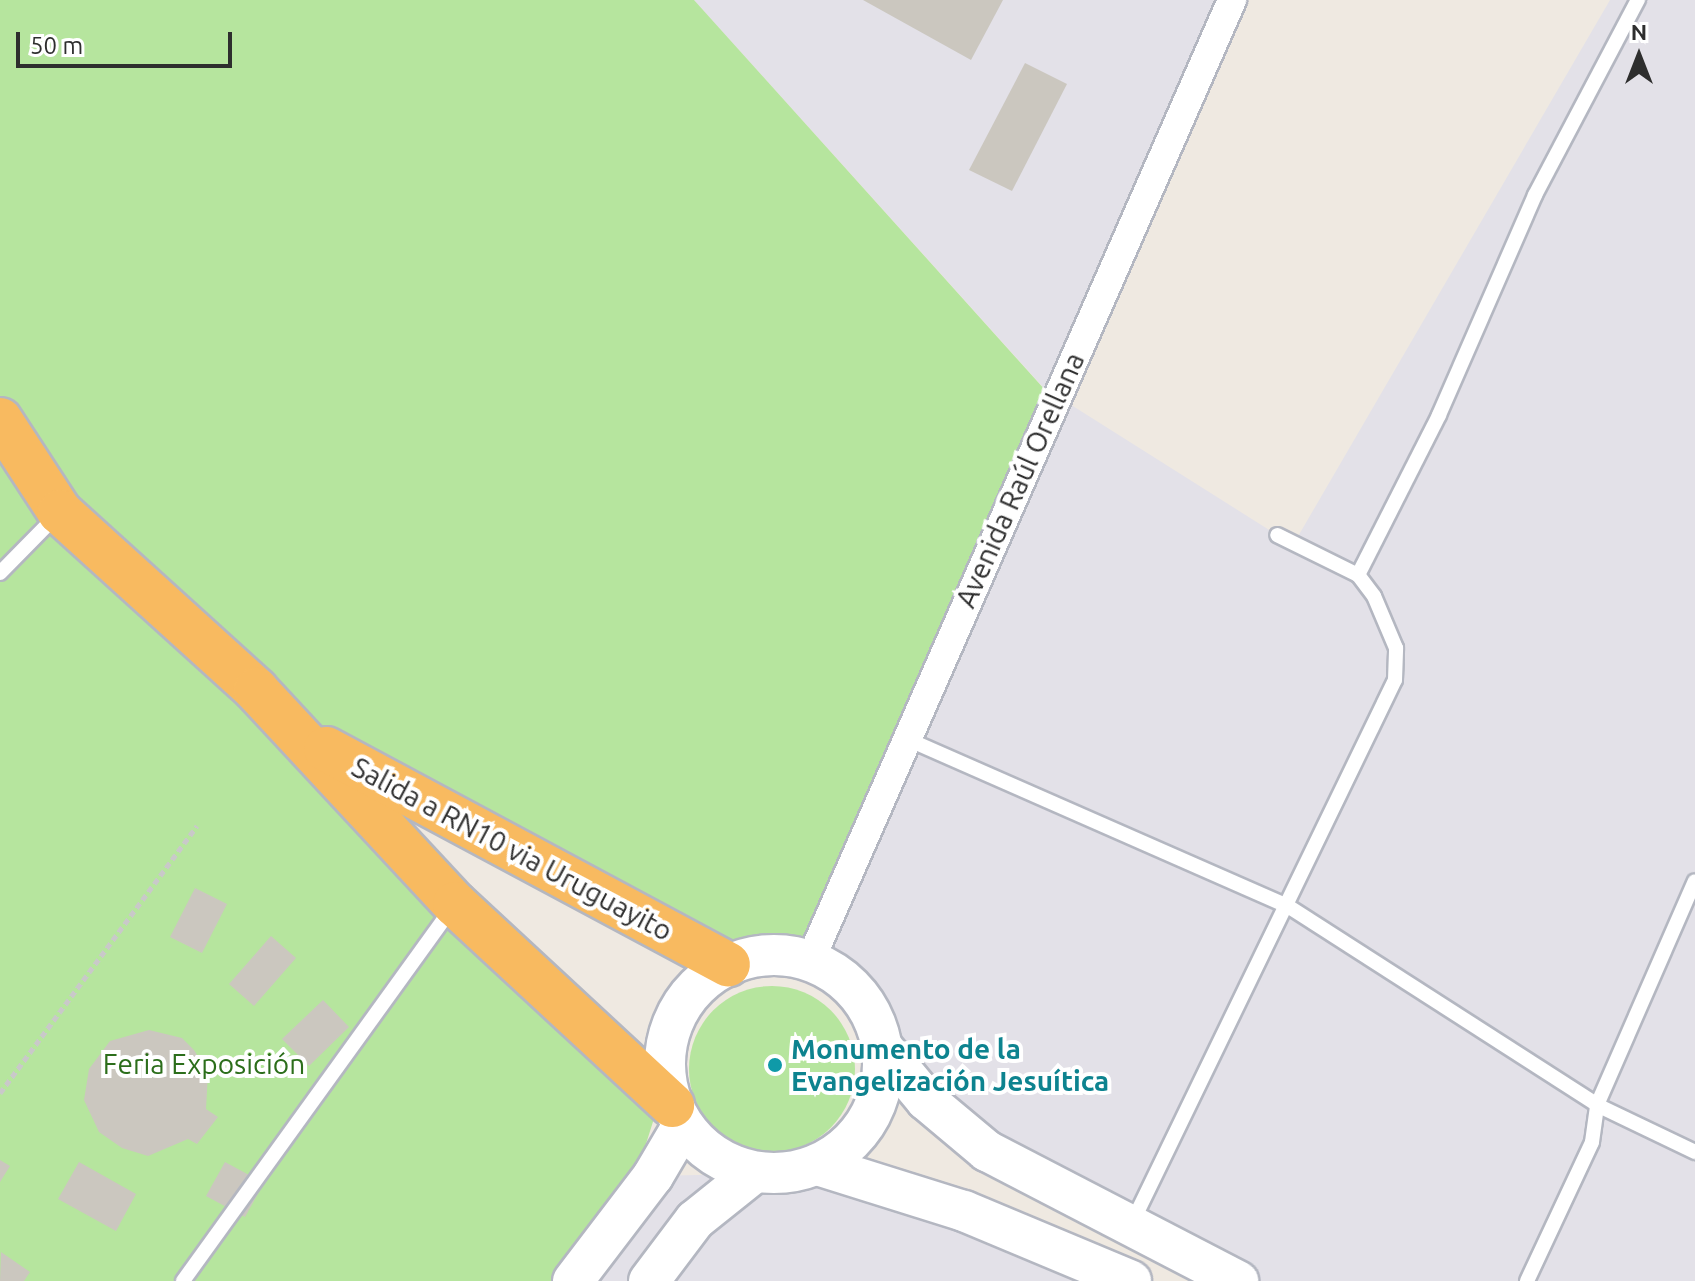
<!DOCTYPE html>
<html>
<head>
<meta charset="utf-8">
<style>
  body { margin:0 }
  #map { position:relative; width:1695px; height:1281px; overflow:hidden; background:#efe9e1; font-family:Ubuntu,sans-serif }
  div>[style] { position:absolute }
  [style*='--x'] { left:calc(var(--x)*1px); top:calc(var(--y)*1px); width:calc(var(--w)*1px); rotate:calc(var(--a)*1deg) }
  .industrial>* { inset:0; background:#e3e1e8 }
  .green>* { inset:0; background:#b6e59e }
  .round { border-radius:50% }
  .building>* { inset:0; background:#cbc7bf }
  .path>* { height:5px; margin-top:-2.5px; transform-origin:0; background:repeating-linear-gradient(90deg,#c9c9c9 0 6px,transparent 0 10px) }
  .roads { filter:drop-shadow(2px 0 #b4b7c1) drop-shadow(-2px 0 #b4b7c1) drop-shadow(0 2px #b4b7c1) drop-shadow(0 -2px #b4b7c1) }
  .service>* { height:14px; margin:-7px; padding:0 7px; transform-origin:7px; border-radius:7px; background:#fff }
  .minor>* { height:28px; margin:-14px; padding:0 14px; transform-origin:14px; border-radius:14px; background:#fff }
  .secondary>* { height:40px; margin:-20px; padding:0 20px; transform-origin:20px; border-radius:20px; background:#fff }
  .secondary>.ring { margin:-20px; padding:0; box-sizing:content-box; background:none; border:40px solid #fff; border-radius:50% }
  .trunk>* { height:44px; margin:-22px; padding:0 22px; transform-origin:22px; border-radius:22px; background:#f8ba60 }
  .dots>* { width:22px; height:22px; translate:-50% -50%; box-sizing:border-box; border:4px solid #fff; border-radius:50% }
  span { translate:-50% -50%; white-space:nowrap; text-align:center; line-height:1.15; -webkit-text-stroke:8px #fff; paint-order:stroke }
  .street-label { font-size:28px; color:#2e2e2e }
  .culture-label { font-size:28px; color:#0d838f; font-weight:700 }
  .left { translate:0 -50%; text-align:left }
  .park-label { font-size:28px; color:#2c6e1b }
  .north { position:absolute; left:1599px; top:16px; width:80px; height:80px; -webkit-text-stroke:6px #fff; paint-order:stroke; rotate:0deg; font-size:22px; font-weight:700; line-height:32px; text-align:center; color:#2e2e2e }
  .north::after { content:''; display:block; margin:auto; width:28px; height:36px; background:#2e2e2e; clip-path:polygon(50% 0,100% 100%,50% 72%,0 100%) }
  .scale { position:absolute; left:16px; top:32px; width:216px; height:36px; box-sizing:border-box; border:4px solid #2e2e2e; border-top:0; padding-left:10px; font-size:24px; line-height:28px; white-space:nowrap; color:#2e2e2e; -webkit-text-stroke:6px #fff; paint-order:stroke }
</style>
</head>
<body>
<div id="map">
  <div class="industrial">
    <i style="clip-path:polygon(694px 0,1232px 0,1057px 396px,1293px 545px,1610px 0,1695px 0,1695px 1281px,1238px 1281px,987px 1151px,882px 1047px,872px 1015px,852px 988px,810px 961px,1042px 386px)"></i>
    <i style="clip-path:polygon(817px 1165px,1131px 1281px,573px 1281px,653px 1176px,787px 1173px)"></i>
  </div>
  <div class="green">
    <i style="clip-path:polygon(0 0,694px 0,1055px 401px,810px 961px,771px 955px,728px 965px,299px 734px,658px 1106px,638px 1169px,573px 1281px,0 1281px)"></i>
    <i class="round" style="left:689px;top:986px;width:166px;height:166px"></i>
  </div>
  <div class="building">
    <i style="clip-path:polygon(863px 0,1003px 0,971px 60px)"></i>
    <i style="clip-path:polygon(1025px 63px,1067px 84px,1012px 191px,969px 170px)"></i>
    <i style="clip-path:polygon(195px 888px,227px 904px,202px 953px,170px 937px)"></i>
    <i style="clip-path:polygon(271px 936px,296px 958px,254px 1006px,229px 984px)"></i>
    <i style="clip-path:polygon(323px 1000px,349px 1027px,309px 1066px,282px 1039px)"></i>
    <i style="clip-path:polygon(149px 1030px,182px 1038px,194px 1050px,208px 1073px,206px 1109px,218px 1117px,197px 1144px,188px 1139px,148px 1156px,122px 1148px,99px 1132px,84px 1100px,89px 1069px,110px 1041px)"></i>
    <i style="clip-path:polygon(0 1160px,10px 1166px,0 1182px)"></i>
    <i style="clip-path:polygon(79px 1162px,136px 1194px,116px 1231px,58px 1199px)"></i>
    <i style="clip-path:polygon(225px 1162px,264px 1183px,245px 1217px,206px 1196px)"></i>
    <i style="clip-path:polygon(1px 1252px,30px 1272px,24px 1281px,0 1281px)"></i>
  </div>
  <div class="path">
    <i style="--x:0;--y:1093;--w:332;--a:-53.6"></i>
  </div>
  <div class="roads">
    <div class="service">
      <i style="--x:0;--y:573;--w:81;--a:-45.5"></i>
      <i style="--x:1358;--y:575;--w:179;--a:-63.1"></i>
      <i style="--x:1439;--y:415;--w:240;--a:-66.4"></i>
      <i style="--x:1535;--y:195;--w:221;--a:-62.2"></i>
      <i style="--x:907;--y:739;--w:414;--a:23.7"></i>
      <i style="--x:1286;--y:905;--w:370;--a:32.7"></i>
      <i style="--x:1597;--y:1105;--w:109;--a:25.6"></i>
      <i style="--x:1132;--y:1223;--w:603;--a:-64.16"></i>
      <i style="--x:1395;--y:680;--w:32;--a:-88"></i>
      <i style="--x:1396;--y:648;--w:56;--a:-112.9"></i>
      <i style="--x:1374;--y:596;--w:26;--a:-127"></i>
      <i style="--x:1358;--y:575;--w:90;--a:-153.7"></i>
      <i style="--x:183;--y:1281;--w:461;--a:-54.2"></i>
      <i style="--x:1527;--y:1281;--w:153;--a:-64.9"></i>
      <i style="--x:1592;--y:1142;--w:37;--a:-82"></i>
      <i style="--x:1597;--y:1105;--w:244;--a:-66.4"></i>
    </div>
    <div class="minor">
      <i style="--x:810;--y:961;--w:1050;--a:-66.29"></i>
    </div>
    <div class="secondary">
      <i class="ring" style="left:665px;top:955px;width:178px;height:178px"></i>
      <i style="--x:882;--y:1047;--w:69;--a:50.3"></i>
      <i style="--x:926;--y:1100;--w:80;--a:39.9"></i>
      <i style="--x:987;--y:1151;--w:283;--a:27.4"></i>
      <i style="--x:817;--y:1165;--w:154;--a:17.4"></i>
      <i style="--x:964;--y:1211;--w:181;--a:22.7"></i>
      <i style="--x:573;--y:1281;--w:132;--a:-52.7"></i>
      <i style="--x:653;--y:1176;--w:59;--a:-59.5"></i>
      <i style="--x:649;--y:1281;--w:76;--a:-53"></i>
      <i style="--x:695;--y:1220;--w:77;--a:-38.7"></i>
    </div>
    <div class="trunk">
      <i style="--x:0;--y:420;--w:110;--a:56.9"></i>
      <i style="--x:60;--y:512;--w:265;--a:42.2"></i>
      <i style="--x:256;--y:690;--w:292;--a:47.1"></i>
      <i style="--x:455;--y:904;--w:296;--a:42.8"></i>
      <i style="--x:326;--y:749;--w:456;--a:28.2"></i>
    </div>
  </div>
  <div class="dots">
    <i style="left:775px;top:1065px;background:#0f9aa8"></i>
  </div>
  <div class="street-label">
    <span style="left:1020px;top:480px;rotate:-66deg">Avenida Raúl Orellana</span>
    <span style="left:512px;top:849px;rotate:28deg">Salida a RN10 via Uruguayito</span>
  </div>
  <div class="culture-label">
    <span class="left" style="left:791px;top:1065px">Monumento de la<br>Evangelización Jesuítica</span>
  </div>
  <div class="park-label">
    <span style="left:204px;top:1064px">Feria Exposición</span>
  </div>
  <div class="north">N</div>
  <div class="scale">50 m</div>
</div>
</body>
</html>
